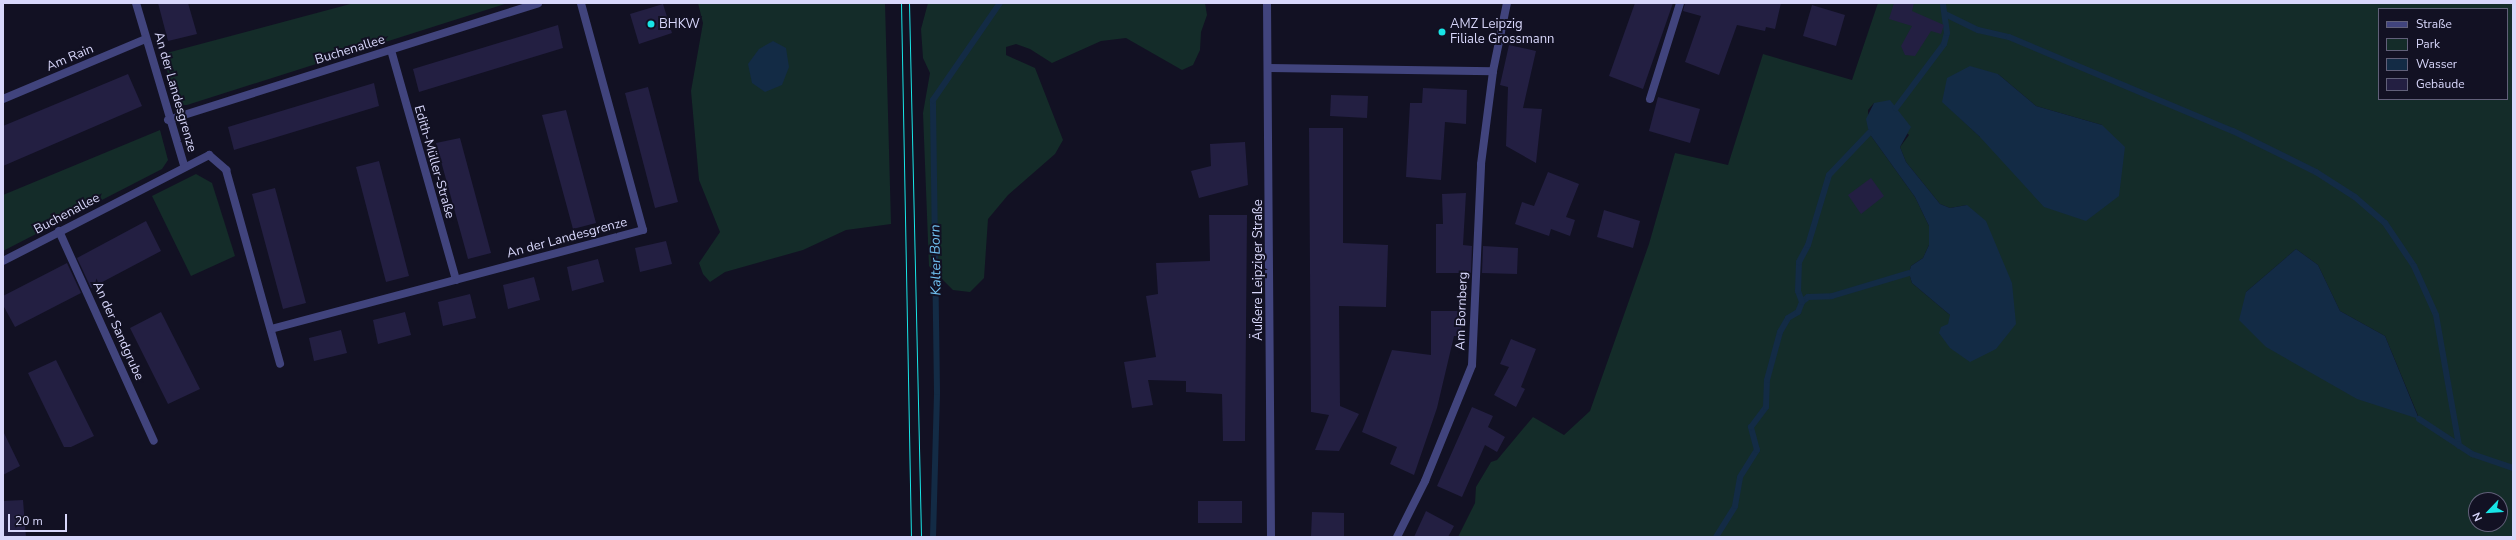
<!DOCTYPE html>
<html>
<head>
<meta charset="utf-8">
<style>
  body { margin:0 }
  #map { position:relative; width:2516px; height:540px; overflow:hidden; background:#121123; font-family:"Nunito Sans",sans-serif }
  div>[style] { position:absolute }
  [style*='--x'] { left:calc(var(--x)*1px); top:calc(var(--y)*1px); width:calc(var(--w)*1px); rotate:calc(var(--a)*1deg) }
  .green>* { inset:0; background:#142c29 }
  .water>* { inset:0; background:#132b45 }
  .stream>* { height:6px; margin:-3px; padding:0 3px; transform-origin:3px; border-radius:3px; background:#132b45 }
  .building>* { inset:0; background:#231f42 }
  .minor>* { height:8px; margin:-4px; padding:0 4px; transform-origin:4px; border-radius:4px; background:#41447d }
  .tertiary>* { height:8px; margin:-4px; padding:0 4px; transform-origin:4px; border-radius:4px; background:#41447d }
  .tram>* { height:1px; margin:-0.5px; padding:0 0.5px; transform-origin:0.5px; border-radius:0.5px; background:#18e5e6 }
  .dots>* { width:11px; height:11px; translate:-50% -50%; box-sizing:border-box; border:2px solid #121123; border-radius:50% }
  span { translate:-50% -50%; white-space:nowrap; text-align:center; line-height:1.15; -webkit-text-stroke:4px #121123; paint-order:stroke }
  .poi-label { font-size:13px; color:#d8d7fb }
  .left { translate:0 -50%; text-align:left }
  .street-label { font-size:13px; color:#d8d7fb }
  .water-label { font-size:14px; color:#70c1f0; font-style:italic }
  .frame { position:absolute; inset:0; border:4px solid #d8d7fb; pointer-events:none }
  .legend { position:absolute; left:2378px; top:8px; width:130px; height:92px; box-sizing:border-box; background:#121123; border:1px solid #616079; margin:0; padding:5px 7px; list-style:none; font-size:12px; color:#d8d7fb }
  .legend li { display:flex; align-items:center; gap:8px; height:20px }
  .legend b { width:20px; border:1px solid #616079 }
  .north { position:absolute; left:2468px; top:492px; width:40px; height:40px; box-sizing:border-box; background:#121123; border:1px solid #616079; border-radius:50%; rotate:245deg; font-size:11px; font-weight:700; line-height:16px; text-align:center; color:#d8d7fb }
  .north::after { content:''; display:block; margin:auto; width:14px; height:18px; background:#18e5e6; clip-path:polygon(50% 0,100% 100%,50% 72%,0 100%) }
  .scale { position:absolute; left:8px; top:514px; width:59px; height:18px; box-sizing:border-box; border:2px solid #d8d7fb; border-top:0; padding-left:5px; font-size:12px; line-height:14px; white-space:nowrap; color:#d8d7fb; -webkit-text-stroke:3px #121123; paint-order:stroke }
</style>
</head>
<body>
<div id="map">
  <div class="green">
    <i style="clip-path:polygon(354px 3px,508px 3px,187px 105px,176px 105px,163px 54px)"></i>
    <i style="clip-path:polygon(698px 3px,885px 3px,891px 224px,846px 230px,803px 250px,725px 272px,710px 282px,703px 274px,699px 263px,720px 232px,699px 180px,691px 91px,703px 23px)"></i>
    <i style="clip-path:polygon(928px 3px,1205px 3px,1207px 15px,1201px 32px,1200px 50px,1193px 65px,1182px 70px,1126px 38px,1101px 41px,1052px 63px,1030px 49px,1016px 44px,1006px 47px,1006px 55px,1035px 68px,1063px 140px,1055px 154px,1008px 195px,988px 219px,984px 278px,970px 292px,953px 290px,929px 266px,923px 113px,930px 73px,923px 58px,921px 29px)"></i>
    <i style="clip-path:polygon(evenodd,1878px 3px,2513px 3px,2513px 537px,1458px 537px,1475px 503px,1476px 487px,1491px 462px,1497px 460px,1533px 417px,1564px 435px,1590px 411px,1649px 244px,1675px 153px,1728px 165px,1763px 54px,1852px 80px,1878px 3px,2379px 9px,2507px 9px,2507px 99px,2379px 99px,2379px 9px,1878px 3px,1998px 74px,2036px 106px,2102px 125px,1980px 137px,1943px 102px,1998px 74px,1878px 3px,1874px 103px,1909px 135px,1900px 147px,1906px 162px,1940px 204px,1950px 208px,1967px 205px,1950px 348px,1950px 315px,1912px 283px,1909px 273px,1911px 266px,1923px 258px,1929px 245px,1929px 226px,1915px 197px,1869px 133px,1868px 110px,1874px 103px,1878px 3px,2296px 249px,2318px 265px,2340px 311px,2385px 336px,2419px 418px,2246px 292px,2296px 249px,1878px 3px,2476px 500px,2500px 500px,2500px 524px,2476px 524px,2476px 500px)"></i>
    <i style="clip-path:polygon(160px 130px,168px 160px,162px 169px,3px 251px,3px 195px)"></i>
    <i style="clip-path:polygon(196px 174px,212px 183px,235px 256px,191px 276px,152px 196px)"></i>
  </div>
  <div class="water">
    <i style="clip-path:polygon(773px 41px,786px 48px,789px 67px,782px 85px,765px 92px,752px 83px,748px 64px,759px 49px)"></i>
    <i style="clip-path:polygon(1970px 66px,1998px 74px,2036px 106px,2102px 125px,2125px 147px,2119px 196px,2086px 221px,2044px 207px,1980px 137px,1942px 102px,1947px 78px)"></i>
    <i style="clip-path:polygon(1890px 100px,1911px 127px,1900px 147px,1906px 162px,1940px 204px,1950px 208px,1967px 205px,1986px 221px,2012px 283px,2016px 324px,1996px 349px,1970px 362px,1950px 348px,1939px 333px,1941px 327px,1948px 324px,1950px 315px,1912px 283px,1909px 273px,1911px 266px,1923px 258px,1929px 245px,1929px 226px,1915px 197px,1869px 133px,1866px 119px,1874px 103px)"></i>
    <i style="clip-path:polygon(2296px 249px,2318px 265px,2340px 311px,2385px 336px,2419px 419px,2357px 399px,2266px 347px,2239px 320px,2246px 292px)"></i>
  </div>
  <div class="stream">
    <i style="--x:1945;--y:14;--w:37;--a:26"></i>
    <i style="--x:1978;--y:30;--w:32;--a:13"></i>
    <i style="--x:2009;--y:37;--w:243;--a:22.8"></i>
    <i style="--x:2233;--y:131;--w:93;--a:26.3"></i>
    <i style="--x:2316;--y:172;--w:46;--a:32.7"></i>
    <i style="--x:2355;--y:197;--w:40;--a:41"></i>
    <i style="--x:2385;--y:223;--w:52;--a:56"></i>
    <i style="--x:2414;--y:266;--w:54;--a:65.8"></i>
    <i style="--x:2436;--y:315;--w:133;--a:80"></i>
    <i style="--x:1896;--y:108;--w:80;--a:-53.1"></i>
    <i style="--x:1944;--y:44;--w:11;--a:-75"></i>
    <i style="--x:1947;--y:33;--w:30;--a:-98"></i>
    <i style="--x:1802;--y:302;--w:8;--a:-40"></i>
    <i style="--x:1808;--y:297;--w:24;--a:-2"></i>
    <i style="--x:1832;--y:296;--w:80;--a:-16.6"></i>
    <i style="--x:2419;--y:419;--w:64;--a:33.4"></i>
    <i style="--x:2472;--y:454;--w:43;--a:18.9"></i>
    <i style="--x:933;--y:537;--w:145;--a:-88.4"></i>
    <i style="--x:937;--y:392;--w:292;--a:-90.8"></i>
    <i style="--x:933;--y:100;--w:118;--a:-55.4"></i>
    <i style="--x:1716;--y:537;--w:36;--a:-58"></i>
    <i style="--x:1735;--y:506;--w:29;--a:-80"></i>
    <i style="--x:1740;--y:477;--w:32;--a:-58"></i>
    <i style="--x:1757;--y:450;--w:24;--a:-105"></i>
    <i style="--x:1751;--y:427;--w:25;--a:-53"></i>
    <i style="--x:1766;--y:407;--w:27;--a:-88"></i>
    <i style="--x:1767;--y:380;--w:50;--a:-74.8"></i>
    <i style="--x:1780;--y:332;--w:16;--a:-60"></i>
    <i style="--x:1788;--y:318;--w:12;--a:-31"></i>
    <i style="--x:1798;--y:312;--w:11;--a:-68"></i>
    <i style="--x:1802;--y:302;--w:12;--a:-110"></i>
    <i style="--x:1798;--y:291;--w:29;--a:-88"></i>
    <i style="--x:1799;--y:262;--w:19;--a:-62"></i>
    <i style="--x:1808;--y:245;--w:73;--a:-73.3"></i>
    <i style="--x:1829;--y:175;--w:58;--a:-46.4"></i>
  </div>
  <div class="building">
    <i style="clip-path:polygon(158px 3px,188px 3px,197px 34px,168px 41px)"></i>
    <i style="clip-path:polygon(1635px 3px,1673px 3px,1643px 89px,1609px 76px)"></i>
    <i style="clip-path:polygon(1685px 3px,1781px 3px,1775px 29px,1766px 27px,1765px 31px,1737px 25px,1719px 75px,1685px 62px,1701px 16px,1683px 11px)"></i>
    <i style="clip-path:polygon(1894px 3px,1914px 3px,1912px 11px,1944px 25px,1941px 34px,1931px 31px,1915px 56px,1905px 55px,1901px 46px,1912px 26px,1889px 19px)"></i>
    <i style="clip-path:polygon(663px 4px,672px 33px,639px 44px,630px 14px)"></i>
    <i style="clip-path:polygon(1812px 5px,1845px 15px,1836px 46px,1803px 36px)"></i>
    <i style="clip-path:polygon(558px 25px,563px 48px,419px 92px,413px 69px)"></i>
    <i style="clip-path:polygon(1509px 45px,1536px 51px,1523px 108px,1542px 109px,1536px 163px,1506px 146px,1508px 87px,1500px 85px)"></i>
    <i style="clip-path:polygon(128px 74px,142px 106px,3px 166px,3px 126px)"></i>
    <i style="clip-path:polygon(374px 83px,379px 106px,234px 150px,228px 127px)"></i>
    <i style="clip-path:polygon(648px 87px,678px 202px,655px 208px,625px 93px)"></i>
    <i style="clip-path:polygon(1423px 88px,1467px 90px,1466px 124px,1445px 122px,1441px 180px,1406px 177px,1410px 103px,1422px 103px)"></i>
    <i style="clip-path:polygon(1331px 95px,1368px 96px,1367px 118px,1330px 116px)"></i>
    <i style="clip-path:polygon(1658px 97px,1700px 109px,1690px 143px,1649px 131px)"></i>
    <i style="clip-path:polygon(566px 110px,596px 223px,573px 229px,542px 115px)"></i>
    <i style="clip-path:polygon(1309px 128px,1343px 128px,1343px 243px,1388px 245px,1386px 307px,1339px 306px,1340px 406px,1359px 414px,1339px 451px,1315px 450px,1329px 415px,1311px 412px)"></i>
    <i style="clip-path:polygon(460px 138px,491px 253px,468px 259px,436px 143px)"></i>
    <i style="clip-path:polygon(1245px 142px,1248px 185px,1199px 198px,1191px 171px,1211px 166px,1210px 144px)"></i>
    <i style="clip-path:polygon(379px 161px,409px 276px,386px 282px,356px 167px)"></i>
    <i style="clip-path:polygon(1548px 172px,1579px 184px,1566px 217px,1575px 220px,1570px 236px,1551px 229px,1549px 236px,1515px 224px,1522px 202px,1534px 206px)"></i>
    <i style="clip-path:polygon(1871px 178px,1884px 196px,1861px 214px,1848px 195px)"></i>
    <i style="clip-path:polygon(275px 188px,306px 303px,283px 309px,252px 194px)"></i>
    <i style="clip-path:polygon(1466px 193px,1463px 245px,1472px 246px,1471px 273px,1436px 273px,1436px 224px,1443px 224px,1442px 194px)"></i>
    <i style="clip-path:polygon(1604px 210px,1640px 221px,1633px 248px,1597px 237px)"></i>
    <i style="clip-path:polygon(1209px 215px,1247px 215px,1245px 441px,1223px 441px,1222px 394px,1186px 392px,1186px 381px,1148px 380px,1153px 405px,1132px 408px,1124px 362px,1156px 357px,1146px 296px,1158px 294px,1156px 263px,1210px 261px)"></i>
    <i style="clip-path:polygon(146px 221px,161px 251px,91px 288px,77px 258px)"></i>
    <i style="clip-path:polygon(666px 241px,672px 264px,640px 272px,635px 248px)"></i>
    <i style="clip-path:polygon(1483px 246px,1518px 248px,1517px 274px,1482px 273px)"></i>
    <i style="clip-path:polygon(598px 259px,604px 282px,572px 291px,567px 267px)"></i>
    <i style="clip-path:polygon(67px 263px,81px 293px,15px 327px,3px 305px,3px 296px)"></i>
    <i style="clip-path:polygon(534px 277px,540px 300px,508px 309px,503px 285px)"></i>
    <i style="clip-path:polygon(470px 294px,476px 318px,443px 326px,438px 302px)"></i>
    <i style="clip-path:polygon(1431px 311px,1462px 311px,1461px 336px,1454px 336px,1437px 408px,1414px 475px,1390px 464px,1397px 447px,1362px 432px,1392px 350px,1431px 355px)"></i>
    <i style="clip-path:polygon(161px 312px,200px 389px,168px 404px,130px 328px)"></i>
    <i style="clip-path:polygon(405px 312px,411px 335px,378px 344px,373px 320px)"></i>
    <i style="clip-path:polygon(341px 330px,347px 353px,314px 361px,309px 338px)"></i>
    <i style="clip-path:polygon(1511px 339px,1536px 349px,1521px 387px,1525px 389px,1516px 407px,1494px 395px,1509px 367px,1500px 364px)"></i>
    <i style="clip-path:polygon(56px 360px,94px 436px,71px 447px,64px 447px,28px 373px)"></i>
    <i style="clip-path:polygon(1472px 407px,1493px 416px,1488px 427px,1505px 437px,1497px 452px,1485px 445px,1462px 497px,1437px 486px)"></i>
    <i style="clip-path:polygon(3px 431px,20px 466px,3px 475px)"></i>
    <i style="clip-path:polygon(23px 500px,26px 537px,3px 537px,3px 501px)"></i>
    <i style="clip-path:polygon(1198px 501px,1242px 501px,1242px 523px,1198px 523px)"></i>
    <i style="clip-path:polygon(1426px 511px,1454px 526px,1448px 537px,1414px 537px)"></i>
    <i style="clip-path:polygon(1312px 512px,1344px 513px,1344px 537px,1311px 537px)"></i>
  </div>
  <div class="minor">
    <i style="--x:136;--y:3;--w:169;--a:73.5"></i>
    <i style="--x:391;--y:50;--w:239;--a:74.2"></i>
    <i style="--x:1268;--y:68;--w:225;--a:0.8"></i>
    <i style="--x:3;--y:99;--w:155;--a:-22.8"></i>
    <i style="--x:1650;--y:99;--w:101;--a:-72.6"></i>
    <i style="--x:168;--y:120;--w:388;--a:-17.5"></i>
    <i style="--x:59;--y:231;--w:230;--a:65.7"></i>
    <i style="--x:3;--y:261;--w:232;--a:-27.2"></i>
    <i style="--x:209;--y:155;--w:23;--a:41"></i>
    <i style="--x:226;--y:170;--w:201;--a:74.4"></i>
    <i style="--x:271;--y:329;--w:385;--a:-14.9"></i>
    <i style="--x:643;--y:230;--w:235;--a:-105.3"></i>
    <i style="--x:1397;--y:537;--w:63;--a:-63.4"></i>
    <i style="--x:1425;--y:481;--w:125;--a:-67.9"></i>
    <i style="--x:1472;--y:365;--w:201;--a:-87.4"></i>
    <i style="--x:1481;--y:164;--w:94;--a:-82.6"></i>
    <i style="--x:1493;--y:71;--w:69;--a:-78.4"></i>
  </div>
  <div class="tertiary">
    <i style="--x:1267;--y:3;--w:534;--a:89.57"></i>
  </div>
  <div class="tram">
    <i style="--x:901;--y:3;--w:534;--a:88.93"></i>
    <i style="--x:909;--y:3;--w:534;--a:88.71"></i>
  </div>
  <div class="dots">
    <i style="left:651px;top:24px;background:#18e5e6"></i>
    <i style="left:1442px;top:32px;background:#18e5e6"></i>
  </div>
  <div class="poi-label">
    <span class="left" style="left:659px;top:24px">BHKW</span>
    <span class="left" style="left:1450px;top:32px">AMZ Leipzig<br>Filiale Grossmann</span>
  </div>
  <div class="street-label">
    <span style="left:350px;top:50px;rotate:-17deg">Buchenallee</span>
    <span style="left:70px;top:58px;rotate:-23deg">Am Rain</span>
    <span style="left:175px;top:92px;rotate:74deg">An der Landesgrenze</span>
    <span style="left:434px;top:162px;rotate:74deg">Edith-Müller-Straße</span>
    <span style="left:67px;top:214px;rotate:-28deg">Buchenallee</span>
    <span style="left:567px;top:238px;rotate:-15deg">An der Landesgrenze</span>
    <span style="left:1258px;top:270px;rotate:-90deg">Äußere Leipziger Straße</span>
    <span style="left:1462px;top:311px;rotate:-88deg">Am Bornberg</span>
    <span style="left:118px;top:331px;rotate:66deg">An der Sandgrube</span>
  </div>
  <div class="water-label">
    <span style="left:936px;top:260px;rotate:-91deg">Kalter Born</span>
  </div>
  <div class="frame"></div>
  <ul class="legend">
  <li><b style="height:5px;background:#41447d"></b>Straße</li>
  <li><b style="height:11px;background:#142c29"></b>Park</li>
  <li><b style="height:11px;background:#132b45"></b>Wasser</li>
  <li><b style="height:11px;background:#231f42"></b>Gebäude</li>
  </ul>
  <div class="north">N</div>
  <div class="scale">20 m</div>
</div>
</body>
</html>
